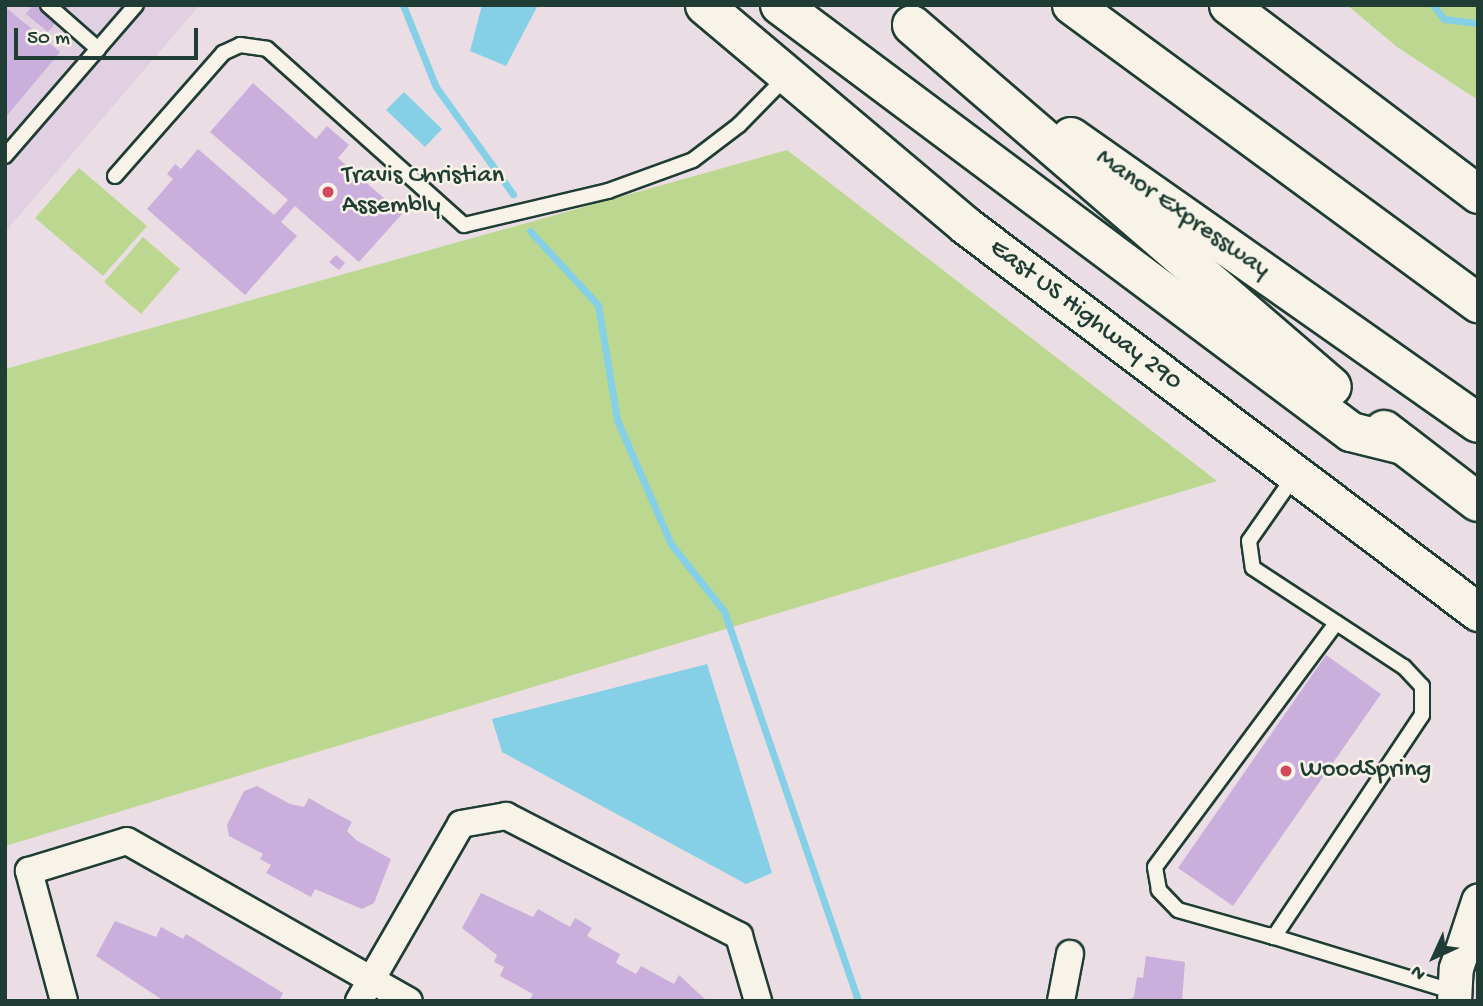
<!DOCTYPE html>
<html>
<head>
<meta charset="utf-8">
<style>
  body { margin:0 }
  #map { position:relative; width:1483px; height:1006px; overflow:hidden; background:#eadee4; font-family:"Gochi Hand",sans-serif }
  div>[style] { position:absolute }
  [style*='--x'] { left:calc(var(--x)*1px); top:calc(var(--y)*1px); width:calc(var(--w)*1px); rotate:calc(var(--a)*1deg) }
  .built>* { inset:0; background:#e0d0e2 }
  .green>* { inset:0; background:#bcd890 }
  .water>* { inset:0; background:#85d0e6 }
  .stream>* { height:7px; margin:-3.5px; padding:0 3.5px; transform-origin:3.5px; border-radius:3.5px; background:#85d0e6 }
  .building>* { inset:0; background:#caaedc }
  .roads { filter:drop-shadow(2px 0 #1f3d34) drop-shadow(-2px 0 #1f3d34) drop-shadow(0 2px #1f3d34) drop-shadow(0 -2px #1f3d34) }
  .service>* { height:14px; margin:-7px; padding:0 7px; transform-origin:7px; border-radius:7px; background:#f7f3e8 }
  .minor>* { height:26px; margin:-13px; padding:0 13px; transform-origin:13px; border-radius:13px; background:#f7f3e8 }
  .tertiary>* { height:33px; margin:-16.5px; padding:0 16.5px; transform-origin:16.5px; border-radius:16.5px; background:#f7f3e8 }
  .secondary>* { height:37px; margin:-18.5px; padding:0 18.5px; transform-origin:18.5px; border-radius:18.5px; background:#f7f3e8 }
  .motorway>* { height:38px; margin:-19px; padding:0 19px; transform-origin:19px; border-radius:19px; background:#f7f3e8 }
  .dots>* { width:19px; height:19px; translate:-50% -50%; box-sizing:border-box; border:4px solid #f7f3e8; border-radius:50% }
  span { translate:-50% -50%; white-space:nowrap; text-align:center; line-height:1.15; -webkit-text-stroke:5px #f7f3e8; paint-order:stroke }
  .poi-label { font-size:26px; color:#1f3d34 }
  .left { translate:0 -50%; text-align:left }
  .street-label { font-size:26px; color:#1f3d34 }
  .frame { position:absolute; inset:0; border:7px solid #1f3d34; pointer-events:none }
  .north { position:absolute; left:1399px; top:922px; width:70px; height:70px; -webkit-text-stroke:5px #f7f3e8; paint-order:stroke; rotate:225deg; font-size:19px; font-weight:700; line-height:28px; text-align:center; color:#1f3d34 }
  .north::after { content:''; display:block; margin:auto; width:24px; height:32px; background:#1f3d34; clip-path:polygon(50% 0,100% 100%,50% 72%,0 100%) }
  .scale { position:absolute; left:14px; top:28px; width:184px; height:32px; box-sizing:border-box; border:4px solid #1f3d34; border-top:0; padding-left:9px; font-size:21px; line-height:24px; white-space:nowrap; color:#1f3d34; -webkit-text-stroke:5px #f7f3e8; paint-order:stroke }
</style>
</head>
<body>
<div id="map">
  <div class="built">
    <i style="clip-path:polygon(5px 5px,200px 5px,5px 232px)"></i>
  </div>
  <div class="green">
    <i style="clip-path:polygon(1347px 5px,1478px 5px,1478px 100px,1397px 47px)"></i>
    <i style="clip-path:polygon(787px 150px,1217px 481px,5px 846px,5px 369px)"></i>
    <i style="clip-path:polygon(79px 168px,147px 226px,103px 276px,35px 218px)"></i>
    <i style="clip-path:polygon(143px 237px,180px 269px,141px 314px,104px 282px)"></i>
  </div>
  <div class="water">
    <i style="clip-path:polygon(482px 5px,538px 5px,506px 66px,470px 51px)"></i>
    <i style="clip-path:polygon(404px 92px,442px 129px,425px 147px,386px 110px)"></i>
    <i style="clip-path:polygon(707px 664px,772px 873px,746px 884px,502px 752px,492px 719px)"></i>
  </div>
  <div class="stream">
    <i style="--x:403;--y:5;--w:88;--a:68.1"></i>
    <i style="--x:436;--y:87;--w:132;--a:54.3"></i>
    <i style="--x:1433;--y:5;--w:18;--a:52"></i>
    <i style="--x:1444;--y:19;--w:34;--a:7"></i>
    <i style="--x:530;--y:231;--w:100;--a:47.4"></i>
    <i style="--x:598;--y:305;--w:117;--a:80.6"></i>
    <i style="--x:617;--y:420;--w:135;--a:66.5"></i>
    <i style="--x:671;--y:544;--w:85;--a:51.7"></i>
    <i style="--x:724;--y:611;--w:412;--a:71"></i>
  </div>
  <div class="building">
    <i style="clip-path:polygon(33px 5px,71px 5px,48px 32px,26px 14px)"></i>
    <i style="clip-path:polygon(5px 7px,60px 52px,5px 118px)"></i>
    <i style="clip-path:polygon(253px 83px,316px 139px,327px 126px,349px 145px,338px 158px,402px 214px,359px 262px,295px 206px,281px 222px,297px 236px,245px 295px,147px 209px,173px 179px,167px 174px,175px 164px,181px 169px,198px 149px,274px 215px,288px 200px,210px 132px)"></i>
    <i style="clip-path:polygon(336px 255px,345px 263px,339px 270px,329px 262px)"></i>
    <i style="clip-path:polygon(1326px 655px,1381px 694px,1233px 906px,1178px 868px)"></i>
    <i style="clip-path:polygon(257px 786px,290px 804px,304px 807px,309px 798px,326px 808px,352px 822px,347px 831px,356px 840px,391px 859px,374px 903px,362px 909px,315px 889px,311px 897px,266px 873px,271px 865px,260px 859px,263px 854px,229px 836px,227px 825px,244px 791px)"></i>
    <i style="clip-path:polygon(481px 893px,533px 917px,538px 909px,570px 927px,575px 918px,592px 928px,587px 936px,620px 954px,616px 963px,636px 974px,641px 966px,674px 984px,679px 975px,707px 1001px,529px 1001px,533px 994px,500px 976px,504px 967px,494px 962px,497px 955px,462px 928px)"></i>
    <i style="clip-path:polygon(115px 921px,156px 937px,161px 927px,183px 939px,186px 934px,283px 993px,279px 1001px,164px 1001px,96px 956px)"></i>
    <i style="clip-path:polygon(1146px 956px,1185px 962px,1182px 1001px,1127px 1001px,1134px 997px,1137px 977px,1143px 978px)"></i>
  </div>
  <div class="roads">
    <div class="service">
      <i style="--x:48;--y:5;--w:67;--a:41.3"></i>
      <i style="--x:5;--y:156;--w:200;--a:-49.1"></i>
      <i style="--x:115;--y:176;--w:164;--a:-48.7"></i>
      <i style="--x:223;--y:53;--w:19;--a:-25"></i>
      <i style="--x:240;--y:45;--w:27;--a:8"></i>
      <i style="--x:267;--y:49;--w:264;--a:41.8"></i>
      <i style="--x:464;--y:225;--w:148;--a:-13.3"></i>
      <i style="--x:608;--y:191;--w:90;--a:-20"></i>
      <i style="--x:693;--y:160;--w:58;--a:-37.3"></i>
      <i style="--x:739;--y:125;--w:67;--a:-45.6"></i>
      <i style="--x:1295;--y:475;--w:80;--a:124.9"></i>
      <i style="--x:1249;--y:541;--w:27;--a:82"></i>
      <i style="--x:1253;--y:568;--w:181;--a:33.3"></i>
      <i style="--x:1404;--y:667;--w:26;--a:47"></i>
      <i style="--x:1422;--y:686;--w:29;--a:90"></i>
      <i style="--x:1422;--y:715;--w:267;--a:123.7"></i>
      <i style="--x:1274;--y:937;--w:100;--a:-164.3"></i>
      <i style="--x:1178;--y:910;--w:28;--a:-134"></i>
      <i style="--x:1159;--y:890;--w:23;--a:-100"></i>
      <i style="--x:1155;--y:867;--w:304;--a:-53.4"></i>
      <i style="--x:1268;--y:935;--w:195;--a:17"></i>
    </div>
    <div class="minor">
      <i style="--x:64;--y:1001;--w:135;--a:-105.1"></i>
      <i style="--x:29;--y:871;--w:102;--a:-17"></i>
      <i style="--x:127;--y:841;--w:324;--a:29.6"></i>
      <i style="--x:359;--y:1001;--w:204;--a:-60"></i>
      <i style="--x:461;--y:824;--w:46;--a:-10.1"></i>
      <i style="--x:506;--y:816;--w:262;--a:27.2"></i>
      <i style="--x:739;--y:936;--w:68;--a:73.7"></i>
      <i style="--x:1061;--y:1001;--w:48;--a:-79.2"></i>
    </div>
    <div class="tertiary">
      <i style="--x:1454;--y:1001;--w:33;--a:-87"></i>
      <i style="--x:1456;--y:968;--w:71;--a:-71.8"></i>
    </div>
    <div class="secondary">
      <i style="--x:704;--y:5;--w:341;--a:40.1"></i>
      <i style="--x:965;--y:225;--w:643;--a:37.03"></i>
      <i style="--x:1228;--y:5;--w:313;--a:37.1"></i>
    </div>
    <div class="motorway">
      <i style="--x:780;--y:5;--w:713;--a:36.79"></i>
      <i style="--x:1351;--y:432;--w:54;--a:14"></i>
      <i style="--x:1072;--y:5;--w:504;--a:36.28"></i>
      <i style="--x:912;--y:25;--w:554;--a:40.76"></i>
      <i style="--x:1071;--y:137;--w:497;--a:35.1"></i>
      <i style="--x:1384;--y:430;--w:118;--a:37.5"></i>
    </div>
  </div>
  <div class="dots">
    <i style="left:328px;top:192px;background:#d1495b"></i>
    <i style="left:1286px;top:771px;background:#d1495b"></i>
  </div>
  <div class="poi-label">
    <span class="left" style="left:342px;top:192px">Travis Christian<br>Assembly</span>
    <span class="left" style="left:1300px;top:771px">WoodSpring</span>
  </div>
  <div class="street-label">
    <span style="left:1182px;top:215px;rotate:35deg">Manor Expressway</span>
    <span style="left:1085px;top:316px;rotate:37deg">East US Highway 290</span>
  </div>
  <div class="frame"></div>
  <div class="north">N</div>
  <div class="scale">50 m</div>
</div>
</body>
</html>
